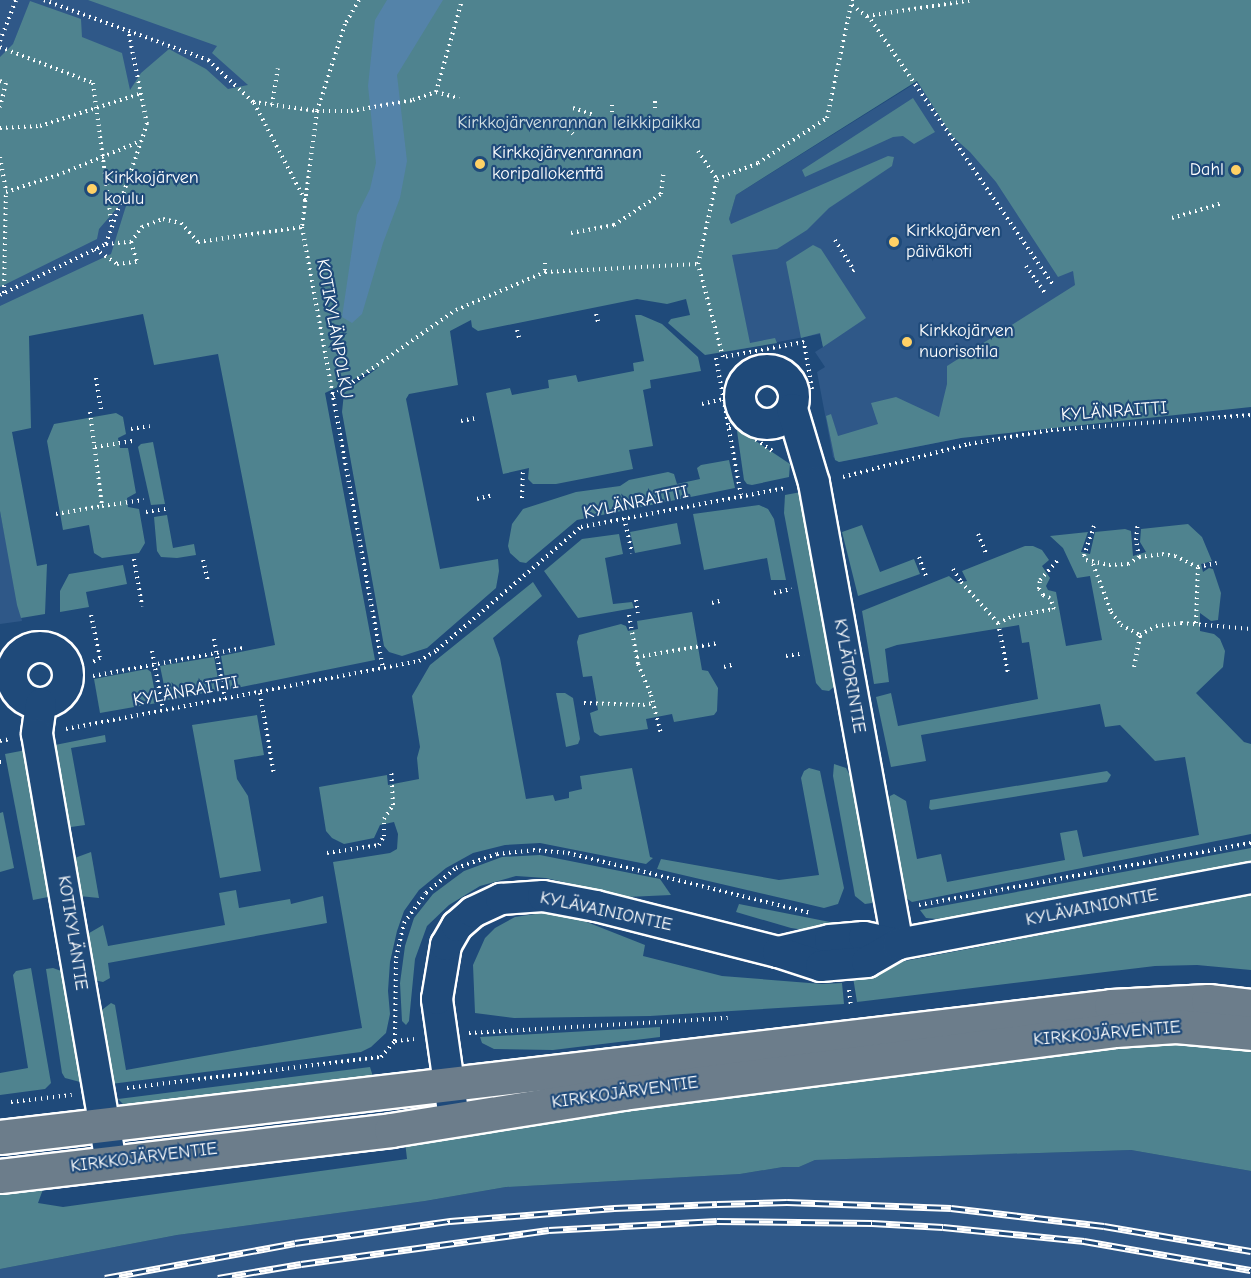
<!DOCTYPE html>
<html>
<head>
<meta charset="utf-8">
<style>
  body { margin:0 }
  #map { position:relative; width:1251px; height:1278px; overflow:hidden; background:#1f4a7a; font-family:"Comic Neue",sans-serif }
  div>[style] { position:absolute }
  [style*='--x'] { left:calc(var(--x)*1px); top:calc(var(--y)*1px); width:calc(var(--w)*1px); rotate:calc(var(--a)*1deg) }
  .built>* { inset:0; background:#2f5888 }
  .green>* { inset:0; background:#4f838f }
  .water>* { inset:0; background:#5483a9 }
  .path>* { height:4px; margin-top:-2px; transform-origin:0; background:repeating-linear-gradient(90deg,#fff 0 1.5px,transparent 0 6px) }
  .roads { filter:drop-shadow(2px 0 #fff) drop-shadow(-2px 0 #fff) drop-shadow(0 2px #fff) drop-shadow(0 -2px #fff) }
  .minor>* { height:30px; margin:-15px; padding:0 15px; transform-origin:15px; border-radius:15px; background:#1f4a7a }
  .minor>.ring { margin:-15px; padding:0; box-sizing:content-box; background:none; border:30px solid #1f4a7a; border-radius:50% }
  .major>* { height:33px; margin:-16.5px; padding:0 16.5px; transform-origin:16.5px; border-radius:16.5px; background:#6c7d8b }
  .rail>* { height:7px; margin-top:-3.5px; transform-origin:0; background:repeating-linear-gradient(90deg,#1f4a7a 0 14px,#fff 0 28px); box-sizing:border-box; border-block:2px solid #fff }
  .dots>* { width:16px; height:16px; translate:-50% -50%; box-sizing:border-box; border:3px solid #1f4a7a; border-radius:50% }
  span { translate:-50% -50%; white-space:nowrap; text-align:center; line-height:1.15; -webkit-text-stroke:4.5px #1f4a7a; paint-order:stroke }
  .park-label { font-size:18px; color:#d3e0e3 }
  .poi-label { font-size:18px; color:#fff }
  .left { translate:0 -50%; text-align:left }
  .right { translate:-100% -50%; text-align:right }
  .street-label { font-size:18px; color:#fff }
</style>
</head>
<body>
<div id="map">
  <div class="built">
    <i style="clip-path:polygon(0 0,322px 0,203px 277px,18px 310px,0 346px)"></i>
    <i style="clip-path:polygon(991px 36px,1046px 137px,1074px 274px,1084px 345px,961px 438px,839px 462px,833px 457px,817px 372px,825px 367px,815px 352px,823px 347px,820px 334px,731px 351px,727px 225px,736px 195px)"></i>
    <i style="clip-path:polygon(0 511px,22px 621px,0 624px)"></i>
    <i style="clip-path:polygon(1131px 1150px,1251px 1171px,1251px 1278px,0 1278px,0 1269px,177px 1235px,425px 1201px,506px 1187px,740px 1174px,783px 1167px,799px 1167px,815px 1160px)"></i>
  </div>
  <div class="green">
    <i style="clip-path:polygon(88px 0,1251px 0,1251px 407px,961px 438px,839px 462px,835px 460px,826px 416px,831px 414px,838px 436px,878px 424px,871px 403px,896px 397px,939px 417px,947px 384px,947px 366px,1075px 285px,1073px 271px,1058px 277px,996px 182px,970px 152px,952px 136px,917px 81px,736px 195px,729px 219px,731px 224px,888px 156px,894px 157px,892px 166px,829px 208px,807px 230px,777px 249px,732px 255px,750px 343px,775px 338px,777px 343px,705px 355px,668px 323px,671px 319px,690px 315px,686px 299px,667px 304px,637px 299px,478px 331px,472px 327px,471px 320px,450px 331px,458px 385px,409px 394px,406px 399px,440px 569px,498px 559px,499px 571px,496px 588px,427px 648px,402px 656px,389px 652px,384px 646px,342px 412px,344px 393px,379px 367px,325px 393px,375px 660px,227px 690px,221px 656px,275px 645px,218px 354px,154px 365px,143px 314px,29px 336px,31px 428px,12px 432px,37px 566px,47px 564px,45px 614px,21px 618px,17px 605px,0 511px,0 306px,111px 254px,130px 193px,99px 229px,97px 239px,0 287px,0 57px,13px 44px,30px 1px,81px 19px,82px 37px,122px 53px,130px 90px,141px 73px,169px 49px,206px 69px,228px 89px,248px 85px,212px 53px,217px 46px)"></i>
    <i style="clip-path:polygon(913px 98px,935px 132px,914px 144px,903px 136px,893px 137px,805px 177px,802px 170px)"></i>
    <i style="clip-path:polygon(813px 245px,821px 249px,866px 318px,823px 347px,820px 333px,801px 338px,786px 262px)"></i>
    <i style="clip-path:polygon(635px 315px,641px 315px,662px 324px,698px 357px,701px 371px,650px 380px,651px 388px,643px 390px,653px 446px,629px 450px,633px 469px,556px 484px,533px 484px,528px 479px,529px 468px,503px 474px,486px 393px,510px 388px,512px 395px,549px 388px,548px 380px,576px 375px,578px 382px,634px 371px,633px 363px,644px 361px)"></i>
    <i style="clip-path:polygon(116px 413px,123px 417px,126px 434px,118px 438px,120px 448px,128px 448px,136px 493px,127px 498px,128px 507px,139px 509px,145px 543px,139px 553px,102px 558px,94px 553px,89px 525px,63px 530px,47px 441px,54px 424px)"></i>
    <i style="clip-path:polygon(737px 431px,741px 431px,790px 464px,789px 477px,752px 485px,747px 484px,744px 480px)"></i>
    <i style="clip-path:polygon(153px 442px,165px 504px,151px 505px,138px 447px,141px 444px)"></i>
    <i style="clip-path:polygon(729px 460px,735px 488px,577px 520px,526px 563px,520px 562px,510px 553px,508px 546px,512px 524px,523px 509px,576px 492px,620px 486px,629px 480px,668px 472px,674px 474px,677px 484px,700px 479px,697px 468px,701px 465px)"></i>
    <i style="clip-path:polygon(801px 492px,837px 684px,829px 691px,822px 690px,816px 683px,784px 513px,785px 495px)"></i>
    <i style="clip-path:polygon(759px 505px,768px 509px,774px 519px,786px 580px,771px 580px,767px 558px,704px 570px,693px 514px)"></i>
    <i style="clip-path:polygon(167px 515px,173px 548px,194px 544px,196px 555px,177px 558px,161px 557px,157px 551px,154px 517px)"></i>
    <i style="clip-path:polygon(677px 523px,681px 544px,635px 553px,630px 532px)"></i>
    <i style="clip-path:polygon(1188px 524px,1202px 537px,1212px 561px,1201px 564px,1203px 572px,1209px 568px,1213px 569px,1221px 593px,1218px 620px,1211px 621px,1200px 613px,1200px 631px,1214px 634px,1220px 639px,1225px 651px,1223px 667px,1196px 693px,1244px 742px,1251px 744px,1251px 834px,912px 902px,906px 898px,888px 804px,890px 796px,894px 794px,906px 801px,917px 859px,941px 854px,947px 882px,1065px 860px,1060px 833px,1077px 830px,1083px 857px,1199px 835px,1185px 757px,1155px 761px,1120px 725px,1105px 727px,1100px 704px,921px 735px,926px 761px,891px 767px,876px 697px,891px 693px,898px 726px,1038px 699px,1029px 642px,1022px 643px,1019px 625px,897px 645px,885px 649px,889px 682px,874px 684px,862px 611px,949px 576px,957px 583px,967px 581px,962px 571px,1025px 546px,1033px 546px,1042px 550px,1049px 560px,1042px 566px,1050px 578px,1046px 586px,1048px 590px,1056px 592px,1066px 646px,1102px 640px,1090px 576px,1077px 578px,1063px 548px,1050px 536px,1088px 532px,1081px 552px,1090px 554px,1095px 532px,1125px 529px,1131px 531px,1133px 556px,1146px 552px,1140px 542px,1141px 529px)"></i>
    <i style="clip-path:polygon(862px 525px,880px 572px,914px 559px,920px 574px,858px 596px,842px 532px)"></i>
    <i style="clip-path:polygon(619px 534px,623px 554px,605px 558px,613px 604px,632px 602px,634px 608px,578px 618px,544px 571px,582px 539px)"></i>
    <i style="clip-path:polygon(123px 565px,127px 584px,86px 592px,89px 607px,60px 612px,60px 591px,69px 574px)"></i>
    <i style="clip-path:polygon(533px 582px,542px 596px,493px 638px,500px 658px,526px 799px,553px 795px,555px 801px,569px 798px,569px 792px,582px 789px,580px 776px,632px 768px,650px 857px,653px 858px,646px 864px,540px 843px,505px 845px,473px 853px,446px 868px,419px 890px,404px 911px,397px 931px,390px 962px,388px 991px,390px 1014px,386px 1033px,371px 1047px,361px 1052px,111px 1084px,98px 1013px,111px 1003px,115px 1005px,126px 1070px,362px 1028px,333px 862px,390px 853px,397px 849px,398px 834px,394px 822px,380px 825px,374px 838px,344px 844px,332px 838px,326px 831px,319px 787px,387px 775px,388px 785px,419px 779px,417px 758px,420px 747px,412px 696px,430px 665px)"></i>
    <i style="clip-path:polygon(692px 612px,702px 670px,708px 671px,718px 688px,717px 711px,714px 715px,674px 722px,672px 714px,646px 719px,648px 729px,600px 736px,594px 732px,590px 713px,598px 710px,592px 676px,583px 677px,577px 642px,579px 635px,621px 624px,626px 626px,628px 631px,638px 629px,637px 621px)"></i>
    <i style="clip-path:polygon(214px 657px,220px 690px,167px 700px,160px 666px)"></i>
    <i style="clip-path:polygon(147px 669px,151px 672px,157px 703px,100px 713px,94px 679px)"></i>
    <i style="clip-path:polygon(556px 693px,565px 693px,573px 698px,580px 739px,578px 744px,566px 747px)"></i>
    <i style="clip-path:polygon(257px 715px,264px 755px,234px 760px,237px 779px,248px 796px,261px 871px,220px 878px,192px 725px)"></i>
    <i style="clip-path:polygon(105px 735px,106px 742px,71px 748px,85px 825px,64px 828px,50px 746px)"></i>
    <i style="clip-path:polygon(26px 750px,53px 896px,33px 900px,5px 754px)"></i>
    <i style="clip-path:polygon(834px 764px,846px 768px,852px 779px,873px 893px,872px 903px,865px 904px,855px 896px,833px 776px)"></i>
    <i style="clip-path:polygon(809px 768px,820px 771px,844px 888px,838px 904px,824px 908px,657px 869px,661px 859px,779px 880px,819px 875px,801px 778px,804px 771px)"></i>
    <i style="clip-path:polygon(1107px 771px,1111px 775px,1107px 782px,931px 810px,929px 808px,930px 800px)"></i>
    <i style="clip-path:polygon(3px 812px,14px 868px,0 872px,0 813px)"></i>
    <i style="clip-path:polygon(1251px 848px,1251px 863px,967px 916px,937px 919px,926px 918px,920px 910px)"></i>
    <i style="clip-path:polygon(91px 852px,99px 898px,79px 896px,72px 859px)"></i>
    <i style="clip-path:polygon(540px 855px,660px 879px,671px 895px,627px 897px,546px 878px,516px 876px,480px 886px,449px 905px,427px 926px,415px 959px,409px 1021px,406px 1025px,402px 1021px,400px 983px,405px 946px,414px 918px,433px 894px,464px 871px,502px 857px)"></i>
    <i style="clip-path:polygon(236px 890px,239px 908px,290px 899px,291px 904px,323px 896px,327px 923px,108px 963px,110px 978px,103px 982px,94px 980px,84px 936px,103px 925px,108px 946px,225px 925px,219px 893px)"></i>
    <i style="clip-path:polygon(1251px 895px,1251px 970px,1197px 965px,1155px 966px,857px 1002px,852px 971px)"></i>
    <i style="clip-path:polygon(739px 904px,835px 923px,836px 931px,817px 932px,791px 928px,736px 912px)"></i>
    <i style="clip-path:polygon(542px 913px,574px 917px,645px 945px,643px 956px,722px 976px,822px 984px,842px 983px,844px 1004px,650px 1016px,514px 1018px,475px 1013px,473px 965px,485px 938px,495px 928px,515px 917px)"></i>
    <i style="clip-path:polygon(31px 968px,51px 1083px,45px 1089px,0 1095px,0 1073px,28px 1068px,13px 975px,16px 971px)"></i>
    <i style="clip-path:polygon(53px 968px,64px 972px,84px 1083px,65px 1078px,62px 1073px,46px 969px)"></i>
    <i style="clip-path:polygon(660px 1027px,660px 1037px,553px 1050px,494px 1049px,482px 1043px,480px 1037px)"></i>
    <i style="clip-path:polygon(1197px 1038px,1251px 1043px,1251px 1171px,1131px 1150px,815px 1160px,799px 1167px,783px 1167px,740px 1174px,506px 1187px,425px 1201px,177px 1235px,0 1269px,0 1184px,46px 1181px,38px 1203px,63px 1207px,407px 1159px,404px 1133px,955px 1069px,1104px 1046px)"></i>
    <i style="clip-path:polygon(370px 1067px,374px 1080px,126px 1107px,118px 1099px)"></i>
  </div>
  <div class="water">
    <i style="clip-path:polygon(387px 0,443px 0,397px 75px,407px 161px,400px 198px,383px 243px,362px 314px,352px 323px,342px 317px,357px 215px,370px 189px,376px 163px,368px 86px,375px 20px)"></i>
  </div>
  <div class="path">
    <i style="--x:44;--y:0;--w:175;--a:20.1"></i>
    <i style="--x:208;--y:60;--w:62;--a:43"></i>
    <i style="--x:253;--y:102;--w:65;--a:8"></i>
    <i style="--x:317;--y:111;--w:34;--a:0"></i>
    <i style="--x:351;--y:111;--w:63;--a:-10.1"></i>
    <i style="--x:413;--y:100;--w:24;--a:-19"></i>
    <i style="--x:436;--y:92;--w:24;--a:15"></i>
    <i style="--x:359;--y:0;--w:28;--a:120"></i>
    <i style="--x:345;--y:24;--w:91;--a:107.8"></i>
    <i style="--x:317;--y:111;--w:117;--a:97.4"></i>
    <i style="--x:302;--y:227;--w:449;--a:79.6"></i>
    <i style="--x:852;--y:5;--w:24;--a:38"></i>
    <i style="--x:871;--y:20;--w:323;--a:55.5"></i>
    <i style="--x:867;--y:16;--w:107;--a:-8.6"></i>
    <i style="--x:0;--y:41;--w:44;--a:-68.7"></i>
    <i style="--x:0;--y:47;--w:100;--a:21.2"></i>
    <i style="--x:93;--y:83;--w:146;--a:82.5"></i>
    <i style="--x:0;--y:81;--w:6;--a:18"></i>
    <i style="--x:6;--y:83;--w:25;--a:104"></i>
    <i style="--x:436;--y:92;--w:96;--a:-74.2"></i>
    <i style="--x:655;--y:101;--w:7;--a:90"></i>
    <i style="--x:254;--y:103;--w:110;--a:62.3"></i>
    <i style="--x:272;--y:105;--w:37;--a:-81"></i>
    <i style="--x:612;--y:105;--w:8;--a:90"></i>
    <i style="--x:573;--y:108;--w:22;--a:18"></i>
    <i style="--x:0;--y:128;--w:40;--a:-2.9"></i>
    <i style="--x:40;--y:126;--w:104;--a:-17.9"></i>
    <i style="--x:568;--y:129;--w:7;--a:45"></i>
    <i style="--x:698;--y:151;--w:34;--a:56"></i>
    <i style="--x:561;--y:153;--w:6;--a:9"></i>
    <i style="--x:0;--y:157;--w:36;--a:80"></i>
    <i style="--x:1172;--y:218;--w:53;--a:-16.4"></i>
    <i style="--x:571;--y:233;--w:44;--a:-10.5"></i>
    <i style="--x:614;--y:225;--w:56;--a:-33.4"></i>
    <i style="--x:661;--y:194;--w:23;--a:-83"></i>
    <i style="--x:835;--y:240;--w:36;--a:58"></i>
    <i style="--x:854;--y:270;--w:5;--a:143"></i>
    <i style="--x:131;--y:242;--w:21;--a:73"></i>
    <i style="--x:106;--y:244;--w:25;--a:-5"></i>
    <i style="--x:131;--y:242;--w:19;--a:-54"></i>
    <i style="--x:142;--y:227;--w:22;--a:-21"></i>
    <i style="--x:163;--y:219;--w:18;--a:13"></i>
    <i style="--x:181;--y:223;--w:25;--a:48"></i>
    <i style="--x:198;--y:242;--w:105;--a:-8.2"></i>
    <i style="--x:95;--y:249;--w:27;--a:34"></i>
    <i style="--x:117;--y:264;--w:23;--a:-7"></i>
    <i style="--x:545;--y:263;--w:9;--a:90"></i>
    <i style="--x:1026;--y:266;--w:32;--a:55"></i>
    <i style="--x:4;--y:293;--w:101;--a:-88.9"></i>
    <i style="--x:6;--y:192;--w:60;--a:-18.4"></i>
    <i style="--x:63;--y:173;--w:84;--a:-22.3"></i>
    <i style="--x:0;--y:295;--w:118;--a:-25.7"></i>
    <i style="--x:106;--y:244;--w:127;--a:-71.1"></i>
    <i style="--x:147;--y:124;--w:96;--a:-101.4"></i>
    <i style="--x:596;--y:314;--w:8;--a:76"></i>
    <i style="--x:517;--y:330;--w:8;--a:76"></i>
    <i style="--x:716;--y:358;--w:139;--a:79.7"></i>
    <i style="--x:96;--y:378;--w:32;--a:81"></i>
    <i style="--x:812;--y:389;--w:48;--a:-99.7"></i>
    <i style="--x:804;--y:342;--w:82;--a:169.5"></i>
    <i style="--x:723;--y:357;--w:96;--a:-105"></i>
    <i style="--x:698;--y:264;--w:87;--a:-77.4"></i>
    <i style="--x:717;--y:179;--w:44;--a:-21.3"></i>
    <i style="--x:758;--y:163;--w:82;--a:-33.1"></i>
    <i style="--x:827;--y:118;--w:121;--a:-78"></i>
    <i style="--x:333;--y:396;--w:150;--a:-35"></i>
    <i style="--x:456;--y:310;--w:97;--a:-23.1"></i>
    <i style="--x:545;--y:272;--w:153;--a:-3"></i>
    <i style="--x:702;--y:404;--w:23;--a:-13"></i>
    <i style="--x:90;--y:412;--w:95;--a:82.7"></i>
    <i style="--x:102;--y:506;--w:42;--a:-8.1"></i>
    <i style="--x:461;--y:421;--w:16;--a:-11"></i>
    <i style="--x:729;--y:427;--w:7;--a:-8"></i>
    <i style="--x:736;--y:426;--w:46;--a:34.4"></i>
    <i style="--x:131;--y:429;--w:19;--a:-9"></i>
    <i style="--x:95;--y:447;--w:38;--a:-9"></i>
    <i style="--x:843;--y:477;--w:130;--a:-14.7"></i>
    <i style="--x:969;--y:444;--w:83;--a:-9.7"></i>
    <i style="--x:1051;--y:430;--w:201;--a:-4.3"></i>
    <i style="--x:522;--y:498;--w:29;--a:-88"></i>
    <i style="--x:477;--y:499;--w:16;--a:-14"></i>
    <i style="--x:146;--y:512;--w:20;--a:-9"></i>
    <i style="--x:56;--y:514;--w:47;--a:-9.9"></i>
    <i style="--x:624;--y:518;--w:36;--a:77"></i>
    <i style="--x:1094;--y:526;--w:31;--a:109"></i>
    <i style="--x:1084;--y:555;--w:5;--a:68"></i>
    <i style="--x:1086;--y:560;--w:24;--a:12"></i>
    <i style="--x:1109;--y:565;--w:19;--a:-3"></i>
    <i style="--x:1128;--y:564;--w:13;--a:-32"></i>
    <i style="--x:1139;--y:557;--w:17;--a:-100"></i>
    <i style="--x:1136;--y:540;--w:18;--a:-84"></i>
    <i style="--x:978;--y:534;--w:23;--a:67"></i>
    <i style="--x:919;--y:557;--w:23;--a:70"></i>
    <i style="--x:1139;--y:557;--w:23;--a:-7"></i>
    <i style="--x:1162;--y:554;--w:13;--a:9"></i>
    <i style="--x:1175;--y:556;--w:25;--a:26"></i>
    <i style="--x:1198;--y:567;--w:19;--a:-12"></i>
    <i style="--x:134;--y:559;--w:48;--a:80.3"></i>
    <i style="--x:203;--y:560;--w:23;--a:77"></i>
    <i style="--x:1093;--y:564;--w:51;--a:69.4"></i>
    <i style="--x:1111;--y:612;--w:16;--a:52"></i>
    <i style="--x:1121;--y:625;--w:21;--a:28"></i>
    <i style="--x:953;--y:569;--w:15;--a:58"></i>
    <i style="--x:961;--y:582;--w:55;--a:47.9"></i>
    <i style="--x:998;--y:623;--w:51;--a:78.7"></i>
    <i style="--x:774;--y:593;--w:18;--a:-13"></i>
    <i style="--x:636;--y:600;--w:13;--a:81"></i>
    <i style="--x:712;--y:603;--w:8;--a:-14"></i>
    <i style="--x:91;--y:615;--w:44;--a:78.2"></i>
    <i style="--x:100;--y:658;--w:10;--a:151"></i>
    <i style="--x:629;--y:615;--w:50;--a:79.6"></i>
    <i style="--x:638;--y:664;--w:34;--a:67"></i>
    <i style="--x:651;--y:695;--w:40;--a:75.6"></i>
    <i style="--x:998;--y:623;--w:17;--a:-25"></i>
    <i style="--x:1013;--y:616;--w:42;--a:-9.7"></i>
    <i style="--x:1054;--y:609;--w:12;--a:-110"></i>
    <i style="--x:1050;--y:598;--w:8;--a:-157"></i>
    <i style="--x:1043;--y:595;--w:7;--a:-124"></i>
    <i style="--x:1039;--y:589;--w:9;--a:-84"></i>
    <i style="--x:1040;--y:580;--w:27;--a:-48"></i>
    <i style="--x:1196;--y:623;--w:56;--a:-88"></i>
    <i style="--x:214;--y:639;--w:61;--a:79.6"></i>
    <i style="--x:152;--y:651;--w:60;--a:79.4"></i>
    <i style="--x:786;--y:656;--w:18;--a:-9"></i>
    <i style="--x:637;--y:657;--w:83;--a:-9.7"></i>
    <i style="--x:724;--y:667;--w:8;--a:-14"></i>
    <i style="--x:1134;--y:667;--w:33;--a:-79"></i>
    <i style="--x:1140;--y:635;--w:18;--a:-29"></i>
    <i style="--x:1156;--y:626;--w:25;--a:-7"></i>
    <i style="--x:1181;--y:623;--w:70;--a:4.9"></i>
    <i style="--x:93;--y:676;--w:153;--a:-10.6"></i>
    <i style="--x:260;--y:693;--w:83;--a:80.3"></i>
    <i style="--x:584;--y:703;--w:59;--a:1.9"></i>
    <i style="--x:643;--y:705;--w:10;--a:-11"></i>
    <i style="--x:66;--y:729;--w:359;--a:-10.9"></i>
    <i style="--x:419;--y:661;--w:21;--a:-31"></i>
    <i style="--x:437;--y:650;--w:189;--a:-40.5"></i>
    <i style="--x:581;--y:527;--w:208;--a:-10.8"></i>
    <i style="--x:0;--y:741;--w:11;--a:-10"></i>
    <i style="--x:0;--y:762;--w:1;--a:0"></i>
    <i style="--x:327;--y:853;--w:53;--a:-8.7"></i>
    <i style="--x:379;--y:845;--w:10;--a:-61"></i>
    <i style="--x:384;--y:836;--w:17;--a:-90"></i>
    <i style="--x:384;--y:819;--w:17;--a:-57"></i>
    <i style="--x:393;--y:805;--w:34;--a:-93"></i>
    <i style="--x:919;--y:905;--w:338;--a:-10.6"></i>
    <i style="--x:849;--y:990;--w:17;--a:83"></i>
    <i style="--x:469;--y:1033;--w:259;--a:-3.3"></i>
    <i style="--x:395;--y:1041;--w:83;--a:-89.3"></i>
    <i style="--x:396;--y:958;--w:36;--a:-77"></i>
    <i style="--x:404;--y:923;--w:37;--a:-54"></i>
    <i style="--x:426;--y:893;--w:39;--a:-40"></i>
    <i style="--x:456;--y:868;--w:43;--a:-18.9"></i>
    <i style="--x:497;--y:854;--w:36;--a:-6"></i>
    <i style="--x:533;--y:850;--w:35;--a:5"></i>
    <i style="--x:568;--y:853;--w:250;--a:13.9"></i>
    <i style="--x:127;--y:1088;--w:256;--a:-7"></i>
    <i style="--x:381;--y:1057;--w:21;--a:-49"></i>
    <i style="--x:395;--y:1041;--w:19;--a:-6"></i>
    <i style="--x:11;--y:1102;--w:61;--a:-6.5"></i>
  </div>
  <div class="roads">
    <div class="minor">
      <i class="ring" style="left:740px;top:370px;width:24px;height:24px"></i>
      <i style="--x:792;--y:409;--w:77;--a:73.4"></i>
      <i style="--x:814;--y:483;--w:469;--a:79.7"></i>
      <i class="ring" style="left:12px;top:647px;width:26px;height:26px"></i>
      <i style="--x:41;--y:704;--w:30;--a:98"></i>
      <i style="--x:37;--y:734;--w:434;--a:80.2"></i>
      <i style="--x:778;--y:952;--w:53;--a:-13"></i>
      <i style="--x:830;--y:940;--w:34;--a:-5"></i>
      <i style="--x:864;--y:937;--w:35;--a:12"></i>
      <i style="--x:454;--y:1119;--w:121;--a:-98.1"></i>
      <i style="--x:437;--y:999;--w:55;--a:-80.5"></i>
      <i style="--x:446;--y:945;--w:22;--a:-60"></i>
      <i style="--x:457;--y:926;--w:21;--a:-41"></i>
      <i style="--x:473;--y:912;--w:31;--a:-25"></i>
      <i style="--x:501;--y:899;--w:42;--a:-4.1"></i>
      <i style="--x:543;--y:896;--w:54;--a:10.7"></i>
      <i style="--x:596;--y:906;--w:188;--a:14.2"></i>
      <i style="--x:778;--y:952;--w:45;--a:18"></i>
      <i style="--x:821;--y:966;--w:46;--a:-5"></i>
      <i style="--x:867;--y:962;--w:36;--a:-30"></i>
      <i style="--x:898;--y:944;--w:359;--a:-10.6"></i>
    </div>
    <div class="major">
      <i style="--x:0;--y:1137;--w:1119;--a:-6.72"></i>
      <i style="--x:1111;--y:1006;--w:97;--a:-3"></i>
      <i style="--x:1208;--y:1001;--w:43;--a:6.6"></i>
      <i style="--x:0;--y:1176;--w:394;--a:-6.7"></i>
      <i style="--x:391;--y:1130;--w:235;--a:-9.1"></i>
      <i style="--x:623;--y:1093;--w:496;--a:-7.3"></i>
      <i style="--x:1115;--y:1030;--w:61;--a:-3.8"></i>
      <i style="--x:1176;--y:1026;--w:75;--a:5.3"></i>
    </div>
  </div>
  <div class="rail">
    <i style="--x:105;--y:1278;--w:193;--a:-10.4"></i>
    <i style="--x:295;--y:1243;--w:157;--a:-8.1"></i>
    <i style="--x:450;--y:1221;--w:165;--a:-4.5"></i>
    <i style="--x:614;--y:1208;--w:103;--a:-2.2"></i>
    <i style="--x:717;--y:1204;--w:70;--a:-1.6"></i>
    <i style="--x:787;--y:1202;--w:164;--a:2.1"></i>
    <i style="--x:951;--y:1208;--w:154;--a:6.7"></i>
    <i style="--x:1104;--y:1226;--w:149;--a:9.7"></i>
    <i style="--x:218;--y:1278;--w:84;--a:-9.6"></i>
    <i style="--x:301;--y:1264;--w:250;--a:-7.8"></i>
    <i style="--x:549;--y:1230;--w:168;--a:-3.1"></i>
    <i style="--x:717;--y:1221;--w:155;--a:0.7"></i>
    <i style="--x:872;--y:1223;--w:71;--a:3.2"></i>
    <i style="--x:943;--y:1227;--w:142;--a:5.7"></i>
    <i style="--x:1084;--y:1241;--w:169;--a:9.9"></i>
  </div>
  <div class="dots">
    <i style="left:480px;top:164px;background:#ffd166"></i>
    <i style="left:1236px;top:170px;background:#ffd166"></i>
    <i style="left:92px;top:189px;background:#ffd166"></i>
    <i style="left:894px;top:242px;background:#ffd166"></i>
    <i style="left:907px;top:342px;background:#ffd166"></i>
  </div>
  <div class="park-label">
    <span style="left:579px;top:123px">Kirkkojärvenrannan leikkipaikka</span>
  </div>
  <div class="poi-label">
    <span class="left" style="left:492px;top:164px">Kirkkojärvenrannan<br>koripallokenttä</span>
    <span class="right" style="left:1224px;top:170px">Dahl</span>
    <span class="left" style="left:104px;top:189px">Kirkkojärven<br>koulu</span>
    <span class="left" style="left:906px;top:242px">Kirkkojärven<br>päiväkoti</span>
    <span class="left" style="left:919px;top:342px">Kirkkojärven<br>nuorisotila</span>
  </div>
  <div class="street-label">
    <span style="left:334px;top:329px;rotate:80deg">KOTIKYLÄNPOLKU</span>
    <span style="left:1114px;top:412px;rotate:-4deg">KYLÄNRAITTI</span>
    <span style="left:636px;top:503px;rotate:-12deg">KYLÄNRAITTI</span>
    <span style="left:849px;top:676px;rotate:80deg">KYLÄTORINTIE</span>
    <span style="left:186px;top:692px;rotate:-10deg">KYLÄNRAITTI</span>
    <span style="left:1092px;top:908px;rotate:-11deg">KYLÄVAINIONTIE</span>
    <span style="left:606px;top:912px;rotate:12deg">KYLÄVAINIONTIE</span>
    <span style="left:72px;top:933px;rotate:81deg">KOTIKYLÄNTIE</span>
    <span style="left:1107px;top:1034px;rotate:-5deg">KIRKKOJÄRVENTIE</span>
    <span style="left:625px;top:1093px;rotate:-8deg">KIRKKOJÄRVENTIE</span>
    <span style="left:144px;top:1158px;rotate:-7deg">KIRKKOJÄRVENTIE</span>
  </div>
</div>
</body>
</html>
